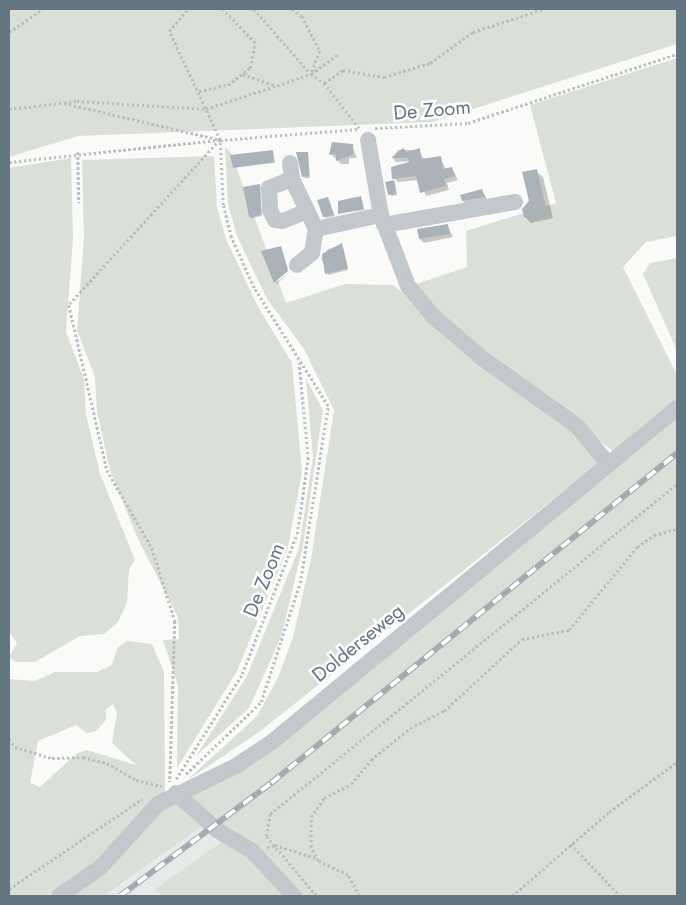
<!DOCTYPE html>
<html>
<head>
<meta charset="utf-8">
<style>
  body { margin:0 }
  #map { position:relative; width:686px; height:905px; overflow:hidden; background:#fafaf8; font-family:Jost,sans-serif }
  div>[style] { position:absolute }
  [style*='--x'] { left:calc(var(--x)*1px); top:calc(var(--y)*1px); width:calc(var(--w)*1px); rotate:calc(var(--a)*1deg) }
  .built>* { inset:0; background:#e8e9e9 }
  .green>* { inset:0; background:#dadfd7 }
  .shadow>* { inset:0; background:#0003 }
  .building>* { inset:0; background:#aab3b9 }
  .path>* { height:2.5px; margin-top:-1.25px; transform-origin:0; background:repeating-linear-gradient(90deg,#bbbfc2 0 2.5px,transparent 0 5px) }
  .minor>* { height:16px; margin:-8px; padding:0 8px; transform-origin:8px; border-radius:8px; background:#c3c8cc }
  .rail>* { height:5.5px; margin-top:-2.75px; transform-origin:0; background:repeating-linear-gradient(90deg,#fff 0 11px,#a2aab0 0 22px); box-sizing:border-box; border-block:1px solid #a2aab0 }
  span { translate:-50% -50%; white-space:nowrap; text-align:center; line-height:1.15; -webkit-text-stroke:5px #fff; paint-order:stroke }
  .street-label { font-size:20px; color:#657683 }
  .frame { position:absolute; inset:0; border:10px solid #657683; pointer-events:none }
</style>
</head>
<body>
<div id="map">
  <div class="built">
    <i style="clip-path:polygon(204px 825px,220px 843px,156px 889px,163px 896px,104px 896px)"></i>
  </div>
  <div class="green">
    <i style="clip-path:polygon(9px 9px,677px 9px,677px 44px,432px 122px,78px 136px,9px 157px)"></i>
    <i style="clip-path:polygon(677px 58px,677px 236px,646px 242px,623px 267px,677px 375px,677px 400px,614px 452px,457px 330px,413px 285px,467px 267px,466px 231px,556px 203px,530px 105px)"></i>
    <i style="clip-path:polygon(225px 147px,231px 153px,286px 303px,345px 284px,393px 285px,546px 407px,603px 460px,259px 732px,186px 781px,257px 716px,278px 678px,293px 637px,311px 559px,334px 410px,304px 349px,267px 299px,237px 236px,228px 204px)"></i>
    <i style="clip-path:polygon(214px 156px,217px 207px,226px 239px,257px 305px,292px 363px,302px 472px,288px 547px,237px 671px,177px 768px,178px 686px,163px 640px,179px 639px,178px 617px,137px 537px,110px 470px,97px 412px,95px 377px,77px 330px,84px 238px,82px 160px)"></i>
    <i style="clip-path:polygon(71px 158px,73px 238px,66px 332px,84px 379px,86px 414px,100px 474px,135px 560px,129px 570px,127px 603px,118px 622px,104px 634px,80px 636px,35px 662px,16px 662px,9px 657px,17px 643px,9px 632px,9px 168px)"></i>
    <i style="clip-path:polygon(677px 258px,677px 351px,643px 274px,650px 263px)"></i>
    <i style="clip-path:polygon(306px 379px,323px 410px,303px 546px,281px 637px,249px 708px,196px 756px,247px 676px,299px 548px,313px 457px)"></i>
    <i style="clip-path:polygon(677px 416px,677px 896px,163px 896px,155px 889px,220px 843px,204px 825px,104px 896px,68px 896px,161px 807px,237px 770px)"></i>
    <i style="clip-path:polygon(evenodd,127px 641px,152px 644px,164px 672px,165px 793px,96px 863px,47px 896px,9px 896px,9px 679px,35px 681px,55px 672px,97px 672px,112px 665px,118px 647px,127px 641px,113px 704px,117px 713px,112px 743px,136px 765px,87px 750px,76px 754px,40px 787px,30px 783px,38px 741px,76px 725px,87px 733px,96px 731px,106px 720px,106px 709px,113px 704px)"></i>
  </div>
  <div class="shadow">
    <i style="clip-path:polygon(352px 145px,357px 158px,349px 158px,349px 164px,341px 164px,331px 154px)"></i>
    <i style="clip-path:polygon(398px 150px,419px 150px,424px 159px,440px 157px,446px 170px,452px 168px,458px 180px,447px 183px,449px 190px,426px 196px,419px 180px,398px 182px,394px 178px,412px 161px,396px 162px,393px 158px)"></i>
    <i style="clip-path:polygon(273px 152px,275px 163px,234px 167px)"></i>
    <i style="clip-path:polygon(308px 153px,310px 178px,305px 178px,303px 176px)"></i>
    <i style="clip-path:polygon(536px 171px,543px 177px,553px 218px,531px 223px,525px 217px)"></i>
    <i style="clip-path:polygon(395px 182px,397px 195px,391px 196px,387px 183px)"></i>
    <i style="clip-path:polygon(260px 185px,262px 216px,252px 218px,250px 217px)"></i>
    <i style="clip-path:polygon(482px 190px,488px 201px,467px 205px,463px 201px)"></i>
    <i style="clip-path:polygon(327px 198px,335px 216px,326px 218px,324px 217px)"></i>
    <i style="clip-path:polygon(360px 198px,364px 210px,340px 213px)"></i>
    <i style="clip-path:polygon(447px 225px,453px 237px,424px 243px,420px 239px)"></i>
    <i style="clip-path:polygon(342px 245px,348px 270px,328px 275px,321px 258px,328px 249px)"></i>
    <i style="clip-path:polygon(281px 247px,288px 269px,275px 281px)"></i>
    <i style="clip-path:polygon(289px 272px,277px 284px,276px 283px)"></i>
  </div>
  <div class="building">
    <i style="clip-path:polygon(332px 142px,353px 144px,353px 154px,336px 161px,336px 154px,329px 155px)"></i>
    <i style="clip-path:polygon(403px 148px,407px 152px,420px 148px,421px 159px,441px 156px,443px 169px,452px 167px,455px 176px,444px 179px,446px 186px,420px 193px,416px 176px,392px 179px,391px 167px,409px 162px,408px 158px,391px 158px)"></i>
    <i style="clip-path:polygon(273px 150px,274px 162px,233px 168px,230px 155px)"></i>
    <i style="clip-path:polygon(296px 152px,308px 152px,309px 176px,302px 177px)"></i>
    <i style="clip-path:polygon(537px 169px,547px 212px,524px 217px,522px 209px,529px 201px,522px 172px)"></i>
    <i style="clip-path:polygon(394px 180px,396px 194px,388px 195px,385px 182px)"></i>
    <i style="clip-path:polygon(260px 184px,261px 215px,249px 217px,243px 187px)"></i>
    <i style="clip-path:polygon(482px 189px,485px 197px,462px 201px,460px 195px)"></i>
    <i style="clip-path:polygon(361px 196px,364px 209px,338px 214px,338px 201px)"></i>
    <i style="clip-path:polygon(328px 197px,334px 215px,323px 217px,317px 200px)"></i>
    <i style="clip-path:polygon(448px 224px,450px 234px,419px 239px,417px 229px)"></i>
    <i style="clip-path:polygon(342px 243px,348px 268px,325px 274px,322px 254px)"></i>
    <i style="clip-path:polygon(281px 246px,288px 271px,274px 283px,261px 251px)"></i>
  </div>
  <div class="path">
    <i style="--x:254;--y:9;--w:86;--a:48.8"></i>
    <i style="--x:292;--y:9;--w:12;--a:35"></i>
    <i style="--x:302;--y:16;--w:39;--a:63"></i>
    <i style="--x:320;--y:51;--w:25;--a:111"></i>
    <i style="--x:311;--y:74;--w:16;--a:35"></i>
    <i style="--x:324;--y:83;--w:58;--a:52"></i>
    <i style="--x:9;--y:32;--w:41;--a:-34.1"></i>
    <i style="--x:243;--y:74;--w:33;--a:20"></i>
    <i style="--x:324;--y:83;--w:23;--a:-34"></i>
    <i style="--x:343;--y:70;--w:42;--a:9.7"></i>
    <i style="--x:384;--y:77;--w:48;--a:-16.9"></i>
    <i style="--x:430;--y:63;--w:53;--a:-35.8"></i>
    <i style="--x:473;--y:32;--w:74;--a:-18.2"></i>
    <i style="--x:543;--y:9;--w:134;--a:0"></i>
    <i style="--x:199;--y:91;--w:30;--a:-12"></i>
    <i style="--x:228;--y:85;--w:28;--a:-38"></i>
    <i style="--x:250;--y:68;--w:25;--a:-79"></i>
    <i style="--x:255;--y:43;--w:47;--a:-134.1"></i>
    <i style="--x:64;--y:103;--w:160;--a:13.3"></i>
    <i style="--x:220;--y:140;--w:224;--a:132.5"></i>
    <i style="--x:69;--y:305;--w:169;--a:77"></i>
    <i style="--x:107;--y:470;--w:90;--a:60"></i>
    <i style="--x:152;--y:548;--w:77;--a:72.5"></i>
    <i style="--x:175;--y:621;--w:161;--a:91.8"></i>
    <i style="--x:9;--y:109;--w:68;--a:-6.7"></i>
    <i style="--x:77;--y:101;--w:129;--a:3.5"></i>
    <i style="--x:206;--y:109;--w:111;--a:-18.4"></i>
    <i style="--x:311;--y:74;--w:34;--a:-36"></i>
    <i style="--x:375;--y:128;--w:93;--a:-3.1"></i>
    <i style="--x:468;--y:123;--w:220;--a:-18.3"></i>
    <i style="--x:78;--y:152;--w:51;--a:88.9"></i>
    <i style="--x:9;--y:162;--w:212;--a:-6"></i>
    <i style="--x:220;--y:140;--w:120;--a:-115.1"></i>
    <i style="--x:169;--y:31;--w:29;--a:-49"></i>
    <i style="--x:9;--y:739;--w:10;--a:53"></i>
    <i style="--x:15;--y:747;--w:39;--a:17"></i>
    <i style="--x:52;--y:758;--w:31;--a:-2"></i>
    <i style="--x:83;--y:757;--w:25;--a:14"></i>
    <i style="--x:107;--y:763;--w:34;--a:30"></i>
    <i style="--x:136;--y:780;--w:26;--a:13"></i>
    <i style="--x:186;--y:774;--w:104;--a:-43.8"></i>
    <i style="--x:261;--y:702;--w:125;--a:-71.9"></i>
    <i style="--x:300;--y:583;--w:179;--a:-81"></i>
    <i style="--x:328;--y:406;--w:139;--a:-122.1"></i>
    <i style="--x:254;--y:288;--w:56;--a:-114.3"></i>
    <i style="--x:231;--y:237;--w:33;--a:-104"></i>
    <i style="--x:223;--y:205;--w:65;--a:-92.6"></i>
    <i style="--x:220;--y:140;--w:139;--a:-4.5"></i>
    <i style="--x:176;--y:779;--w:124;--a:-57.8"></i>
    <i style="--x:242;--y:674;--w:150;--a:-68.6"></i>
    <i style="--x:297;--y:534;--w:76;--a:-81.7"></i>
    <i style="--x:308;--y:459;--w:96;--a:-95.4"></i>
    <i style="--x:571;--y:844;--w:71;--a:46.7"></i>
    <i style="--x:267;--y:847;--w:8;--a:-14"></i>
    <i style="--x:275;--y:845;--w:43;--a:17.6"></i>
    <i style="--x:9;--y:889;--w:161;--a:-34.1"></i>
    <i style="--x:316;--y:896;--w:78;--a:-129.8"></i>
    <i style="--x:266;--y:836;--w:22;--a:-80"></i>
    <i style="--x:270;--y:814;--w:524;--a:-39.04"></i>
    <i style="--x:359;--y:896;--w:24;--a:-118"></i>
    <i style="--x:348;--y:875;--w:33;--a:-155"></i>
    <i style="--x:318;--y:861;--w:16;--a:-117"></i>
    <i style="--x:311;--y:847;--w:30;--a:-90"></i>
    <i style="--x:311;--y:817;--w:23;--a:-56"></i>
    <i style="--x:324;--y:798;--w:30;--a:-27"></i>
    <i style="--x:351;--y:784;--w:31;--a:-50"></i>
    <i style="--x:371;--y:760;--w:50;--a:-39.4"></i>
    <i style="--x:410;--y:728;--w:38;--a:-27"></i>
    <i style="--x:444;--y:711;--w:106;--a:-42.7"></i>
    <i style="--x:522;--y:639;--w:48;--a:-10.8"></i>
    <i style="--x:569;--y:630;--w:107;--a:-50.7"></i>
    <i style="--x:637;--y:547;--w:21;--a:-35"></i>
    <i style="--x:654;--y:535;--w:24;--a:-15"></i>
    <i style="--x:512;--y:896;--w:128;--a:-40.9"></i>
    <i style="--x:609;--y:812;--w:84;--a:-36.3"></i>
  </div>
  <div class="minor">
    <i style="--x:368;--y:140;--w:76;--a:80.2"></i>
    <i style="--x:381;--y:215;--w:76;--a:69.2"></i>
    <i style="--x:408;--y:286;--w:39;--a:50"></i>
    <i style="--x:433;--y:316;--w:65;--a:40.6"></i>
    <i style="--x:482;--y:358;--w:117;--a:35.6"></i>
    <i style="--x:577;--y:426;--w:50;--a:50.6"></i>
    <i style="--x:290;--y:163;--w:16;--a:83"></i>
    <i style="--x:292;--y:179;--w:55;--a:64.4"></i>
    <i style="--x:316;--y:229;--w:66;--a:-12.2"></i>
    <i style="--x:292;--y:179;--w:25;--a:159"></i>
    <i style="--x:269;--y:188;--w:22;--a:87"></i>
    <i style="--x:270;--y:210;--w:11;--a:63"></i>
    <i style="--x:275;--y:220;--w:8;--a:7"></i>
    <i style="--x:283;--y:221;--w:26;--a:-23"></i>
    <i style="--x:384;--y:225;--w:133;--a:-10"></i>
    <i style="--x:297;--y:265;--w:19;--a:-39"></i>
    <i style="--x:312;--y:253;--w:24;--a:-81"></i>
    <i style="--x:176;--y:793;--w:55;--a:42.1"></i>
    <i style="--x:217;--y:830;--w:41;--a:31"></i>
    <i style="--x:252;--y:851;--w:62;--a:47"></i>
    <i style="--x:59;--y:896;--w:51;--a:-34.6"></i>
    <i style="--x:101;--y:867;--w:85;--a:-47.9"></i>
    <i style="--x:158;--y:804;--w:87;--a:-26"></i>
    <i style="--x:236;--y:766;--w:43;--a:-33.7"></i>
    <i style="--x:272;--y:742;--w:525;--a:-39.51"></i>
  </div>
  <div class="rail">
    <i style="--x:120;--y:896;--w:189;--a:-36.8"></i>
    <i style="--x:271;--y:783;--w:523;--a:-39.1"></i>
  </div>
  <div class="street-label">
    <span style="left:432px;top:110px;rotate:-5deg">De Zoom</span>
    <span style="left:264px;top:580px;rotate:-68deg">De Zoom</span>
    <span style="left:358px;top:643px;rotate:-39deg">Dolderseweg</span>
  </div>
  <div class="frame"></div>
</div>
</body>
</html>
